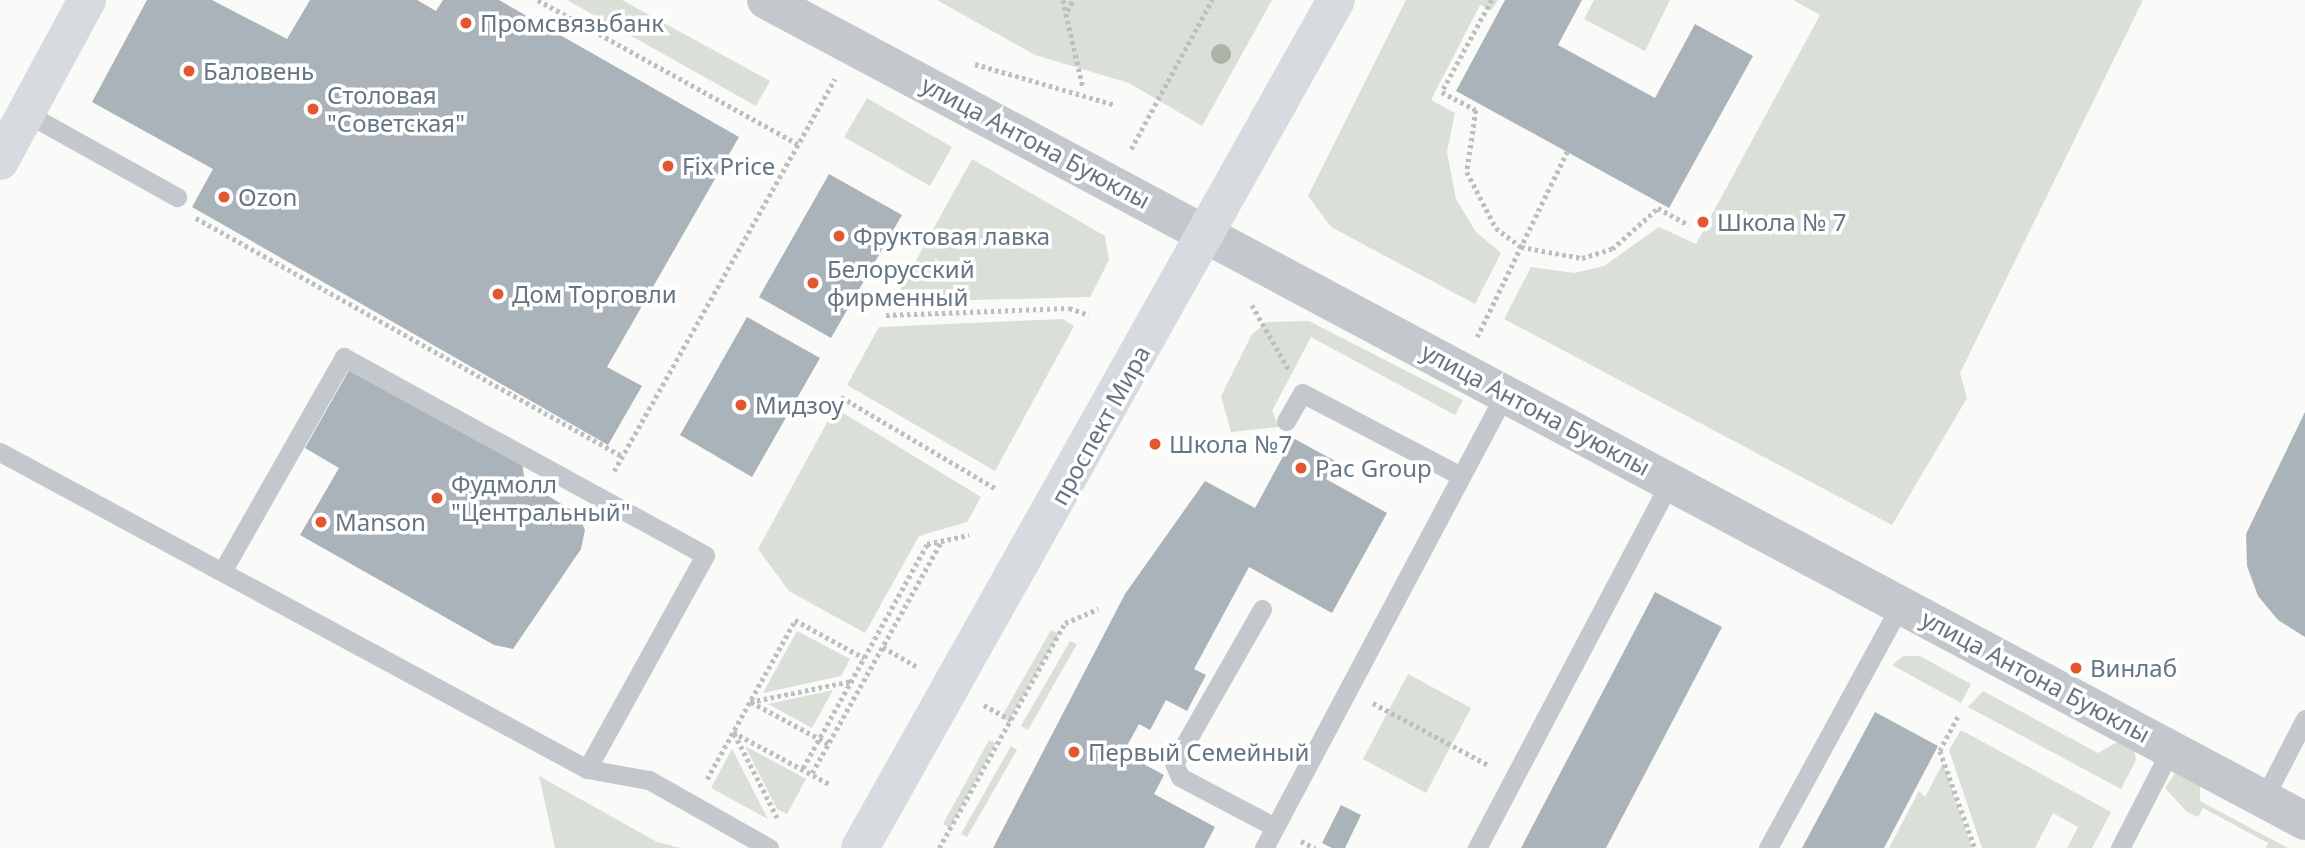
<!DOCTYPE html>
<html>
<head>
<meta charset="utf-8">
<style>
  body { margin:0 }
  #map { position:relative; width:2305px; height:848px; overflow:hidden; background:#fafaf8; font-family:"Noto Sans",sans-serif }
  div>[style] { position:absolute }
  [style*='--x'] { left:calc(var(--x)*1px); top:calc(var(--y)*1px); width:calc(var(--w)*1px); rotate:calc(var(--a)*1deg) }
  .green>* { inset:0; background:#dadfd7 }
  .building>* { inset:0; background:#aab3b9 }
  .path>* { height:4.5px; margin-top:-2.25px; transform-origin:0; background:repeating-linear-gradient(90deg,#bbbfc2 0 3.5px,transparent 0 7px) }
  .lane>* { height:19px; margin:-9.5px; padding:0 9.5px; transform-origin:9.5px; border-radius:9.5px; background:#c3c8cc }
  .street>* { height:38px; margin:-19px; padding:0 19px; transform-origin:19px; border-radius:19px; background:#c3c8cc }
  .secondary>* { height:38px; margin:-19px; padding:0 19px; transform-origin:19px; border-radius:19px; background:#d6dbdf }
  .primary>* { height:38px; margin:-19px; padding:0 19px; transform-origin:19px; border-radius:19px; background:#d6dbdf }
  .trees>* { width:20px; height:20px; margin:-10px; border-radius:50%; background:#aab4a7 }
  .dots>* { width:19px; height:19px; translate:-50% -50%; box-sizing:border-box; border:4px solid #fff; border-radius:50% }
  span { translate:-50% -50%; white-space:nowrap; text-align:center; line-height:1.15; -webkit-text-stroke:7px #fff; paint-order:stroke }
  .poi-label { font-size:24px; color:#657683 }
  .left { translate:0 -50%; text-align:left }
  .street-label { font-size:24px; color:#657683 }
</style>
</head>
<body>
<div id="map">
  <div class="green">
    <i style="clip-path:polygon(567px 0,622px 0,770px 81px,756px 106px)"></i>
    <i style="clip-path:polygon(937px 0,1272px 0,1202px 126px,1129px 83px,1035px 55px)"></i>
    <i style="clip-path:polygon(1406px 0,1498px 0,1492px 10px,1480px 5px,1431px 100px,1455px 113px,1447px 152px,1456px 199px,1476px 232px,1501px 253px,1475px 304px,1331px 227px,1308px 196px)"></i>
    <i style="clip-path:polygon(1594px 0,1670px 0,1645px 51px,1584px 19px)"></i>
    <i style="clip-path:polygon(1793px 0,2143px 0,1960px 373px,1967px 398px,1892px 525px,1504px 319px,1531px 267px,1574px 273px,1604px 266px,1659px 227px,1696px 244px,1820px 15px)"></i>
    <i style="clip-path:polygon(867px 98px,952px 147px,930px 186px,844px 137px)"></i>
    <i style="clip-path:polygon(972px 159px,1105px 236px,1109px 260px,1090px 297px,893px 302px)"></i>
    <i style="clip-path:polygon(1063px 319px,1074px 326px,995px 471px,847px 385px,879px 327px)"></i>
    <i style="clip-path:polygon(1309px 321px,1463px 400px,1455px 415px,1311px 337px,1272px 411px,1279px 427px,1231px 432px,1221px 396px,1252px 334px,1267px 322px)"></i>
    <i style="clip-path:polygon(835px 408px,981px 497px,967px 522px,919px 536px,865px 633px,789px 591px,758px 549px)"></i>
    <i style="clip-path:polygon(1051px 630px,1059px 634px,1009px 721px,1001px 718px)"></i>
    <i style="clip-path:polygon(797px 631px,850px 659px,841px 676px,763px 693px)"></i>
    <i style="clip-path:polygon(1070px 641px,1077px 644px,1028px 730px,1021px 726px)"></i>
    <i style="clip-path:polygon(1903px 656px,1920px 656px,1971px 684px,1961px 703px,1892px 665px)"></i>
    <i style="clip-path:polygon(1408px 674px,1471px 708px,1426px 793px,1363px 759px)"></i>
    <i style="clip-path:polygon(833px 690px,812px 728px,768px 704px)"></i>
    <i style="clip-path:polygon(1983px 691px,2098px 753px,2123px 739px,2134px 746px,2136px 760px,2121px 789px,1968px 707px)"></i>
    <i style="clip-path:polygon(1961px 730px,2111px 812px,2092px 848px,2067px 848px,2078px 827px,2053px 813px,2035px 848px,1982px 848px,1949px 750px)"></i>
    <i style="clip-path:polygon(989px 740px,996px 743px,950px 828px,943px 824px)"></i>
    <i style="clip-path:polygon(745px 746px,806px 779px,787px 814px,777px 809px)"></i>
    <i style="clip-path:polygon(1011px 746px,1017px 750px,967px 837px,961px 834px)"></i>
    <i style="clip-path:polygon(732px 749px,768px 819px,711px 788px)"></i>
    <i style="clip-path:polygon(1943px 763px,1972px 848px,1889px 848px,1919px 791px,1925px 797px)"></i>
    <i style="clip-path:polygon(2175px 773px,2200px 786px,2200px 801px,2288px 848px,2266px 848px,2268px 843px,2203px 808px,2198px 817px,2187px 812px,2165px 788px)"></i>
    <i style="clip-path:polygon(539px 776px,657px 842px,681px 848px,555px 848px)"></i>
  </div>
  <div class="building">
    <i style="clip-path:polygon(147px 0,212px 0,287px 39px,310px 0,417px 0,436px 11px,443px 0,499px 0,739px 137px,607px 367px,642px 386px,608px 445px,192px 207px,213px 169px,92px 102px)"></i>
    <i style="clip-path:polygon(1505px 0,1582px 0,1558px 45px,1655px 98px,1695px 24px,1753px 56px,1669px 208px,1456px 91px)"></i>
    <i style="clip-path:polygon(829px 174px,902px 215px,831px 338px,759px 297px)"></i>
    <i style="clip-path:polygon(747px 317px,820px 358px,752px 477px,680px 435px)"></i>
    <i style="clip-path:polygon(352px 365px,522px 463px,525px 482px,578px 514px,585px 530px,581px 549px,513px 649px,494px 645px,300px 535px,339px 468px,305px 448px)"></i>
    <i style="clip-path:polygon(2305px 412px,2305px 637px,2278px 620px,2258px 596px,2247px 566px,2246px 534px)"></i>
    <i style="clip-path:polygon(1293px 438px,1335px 461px,1326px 479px,1387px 513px,1332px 613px,1249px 567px,1194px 669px,1206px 675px,1187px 711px,1166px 700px,1150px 730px,1139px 724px,1123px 753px,1164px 775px,1154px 794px,1215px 827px,1204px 848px,993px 848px,1125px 594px,1205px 481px,1255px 508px)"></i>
    <i style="clip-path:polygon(1655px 592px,1722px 627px,1606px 848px,1521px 848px)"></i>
    <i style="clip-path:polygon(1875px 712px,1938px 746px,1884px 848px,1802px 848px)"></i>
    <i style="clip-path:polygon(1341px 805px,1361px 815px,1345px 848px,1332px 848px,1322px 843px)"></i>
  </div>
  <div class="path">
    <i style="--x:538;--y:0;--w:297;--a:29"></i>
    <i style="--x:1063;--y:0;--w:89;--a:77.1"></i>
    <i style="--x:1492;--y:0;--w:105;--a:118.5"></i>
    <i style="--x:1442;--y:92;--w:38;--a:28"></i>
    <i style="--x:1476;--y:110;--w:63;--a:98.3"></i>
    <i style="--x:1467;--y:172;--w:63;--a:62.6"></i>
    <i style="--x:1496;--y:228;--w:31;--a:37"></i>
    <i style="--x:1521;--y:247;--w:62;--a:10.2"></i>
    <i style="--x:1582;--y:258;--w:31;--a:-17"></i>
    <i style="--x:1612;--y:249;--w:62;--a:-41.7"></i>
    <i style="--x:1658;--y:208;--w:35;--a:29"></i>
    <i style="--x:1067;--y:11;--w:13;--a:-61"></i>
    <i style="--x:975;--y:64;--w:146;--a:16.3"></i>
    <i style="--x:1131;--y:149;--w:170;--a:-61.5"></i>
    <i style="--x:196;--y:218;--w:488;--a:29.2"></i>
    <i style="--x:1252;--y:305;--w:75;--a:60.4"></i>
    <i style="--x:886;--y:315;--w:183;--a:-2.2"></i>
    <i style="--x:1069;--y:308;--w:21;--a:19"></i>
    <i style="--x:1477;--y:337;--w:206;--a:-64.1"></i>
    <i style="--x:841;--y:397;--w:179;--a:30.6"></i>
    <i style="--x:614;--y:471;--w:450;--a:-60.6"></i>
    <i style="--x:883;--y:647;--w:42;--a:30.3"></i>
    <i style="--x:1373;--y:703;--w:131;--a:28.3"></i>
    <i style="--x:984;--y:705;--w:31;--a:29"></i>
    <i style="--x:1958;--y:717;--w:38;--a:118"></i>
    <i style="--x:1940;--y:751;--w:103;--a:70.2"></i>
    <i style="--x:828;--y:744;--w:89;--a:-151.7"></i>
    <i style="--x:750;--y:702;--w:103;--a:-11.7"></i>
    <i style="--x:803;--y:768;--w:256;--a:-61"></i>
    <i style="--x:927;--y:544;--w:43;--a:-12.1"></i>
    <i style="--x:812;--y:773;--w:267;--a:-60.8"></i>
    <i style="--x:707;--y:779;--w:182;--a:-61"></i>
    <i style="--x:795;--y:620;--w:79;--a:28.8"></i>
    <i style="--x:777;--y:818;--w:97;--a:-117.1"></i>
    <i style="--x:733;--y:732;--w:109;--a:28.4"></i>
    <i style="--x:1301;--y:841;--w:16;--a:27"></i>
    <i style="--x:939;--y:848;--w:258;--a:-60.8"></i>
    <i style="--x:1065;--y:623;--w:36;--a:-23"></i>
  </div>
  <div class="lane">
    <i style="--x:26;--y:113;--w:173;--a:29.1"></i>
    <i style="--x:1286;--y:421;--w:32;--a:-60"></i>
    <i style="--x:1302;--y:393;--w:179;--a:27.6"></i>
    <i style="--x:0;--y:452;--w:667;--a:28.37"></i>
    <i style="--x:587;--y:769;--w:244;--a:-61.1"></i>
    <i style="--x:705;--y:555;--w:412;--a:-151.3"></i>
    <i style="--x:344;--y:357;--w:245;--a:119.6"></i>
    <i style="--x:1262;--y:609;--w:177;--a:119.7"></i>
    <i style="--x:1174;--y:763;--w:15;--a:67"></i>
    <i style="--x:1180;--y:777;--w:107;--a:27.8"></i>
    <i style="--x:587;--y:769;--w:63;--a:10.1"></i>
    <i style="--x:649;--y:780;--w:138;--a:29.5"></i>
    <i style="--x:2264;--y:798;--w:89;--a:-62.6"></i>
    <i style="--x:1264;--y:848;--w:516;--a:-62.05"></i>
    <i style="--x:1477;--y:848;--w:416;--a:-62.2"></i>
    <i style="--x:1768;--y:848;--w:278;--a:-61.4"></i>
    <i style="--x:2120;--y:848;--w:111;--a:-62.7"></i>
  </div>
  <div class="street">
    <i style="--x:766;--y:0;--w:1744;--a:28.08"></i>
  </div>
  <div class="secondary">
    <i style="--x:0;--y:161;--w:183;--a:-61.6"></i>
  </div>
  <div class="primary">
    <i style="--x:860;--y:848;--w:972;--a:-60.69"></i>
  </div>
  <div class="trees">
    <i style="left:1221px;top:54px"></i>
  </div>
  <div class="dots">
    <i style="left:466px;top:23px;background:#e4572e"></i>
    <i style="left:189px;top:71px;background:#e4572e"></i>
    <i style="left:313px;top:109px;background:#e4572e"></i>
    <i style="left:668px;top:166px;background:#e4572e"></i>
    <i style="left:224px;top:197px;background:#e4572e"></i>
    <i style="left:1703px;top:222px;background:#e4572e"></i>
    <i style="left:839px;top:236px;background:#e4572e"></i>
    <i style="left:813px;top:283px;background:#e4572e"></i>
    <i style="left:498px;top:294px;background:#e4572e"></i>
    <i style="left:741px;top:405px;background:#e4572e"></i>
    <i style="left:1155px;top:444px;background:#e4572e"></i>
    <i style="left:1301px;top:468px;background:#e4572e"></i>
    <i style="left:437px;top:498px;background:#e4572e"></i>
    <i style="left:321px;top:522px;background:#e4572e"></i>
    <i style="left:2076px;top:668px;background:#e4572e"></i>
    <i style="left:1074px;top:752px;background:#e4572e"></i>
  </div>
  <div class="poi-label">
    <span class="left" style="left:480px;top:23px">Промсвязьбанк</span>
    <span class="left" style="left:203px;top:71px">Баловень</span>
    <span class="left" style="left:327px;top:109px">Столовая<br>"Советская"</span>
    <span class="left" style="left:682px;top:166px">Fix Price</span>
    <span class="left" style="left:238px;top:197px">Ozon</span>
    <span class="left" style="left:1717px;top:222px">Школа № 7</span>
    <span class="left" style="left:853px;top:236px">Фруктовая лавка</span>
    <span class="left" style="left:827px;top:283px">Белорусский<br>фирменный</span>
    <span class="left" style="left:512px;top:294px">Дом Торговли</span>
    <span class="left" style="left:755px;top:405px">Мидзоу</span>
    <span class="left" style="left:1169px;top:444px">Школа №7</span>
    <span class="left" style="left:1315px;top:468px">Pac Group</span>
    <span class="left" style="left:451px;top:498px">Фудмолл<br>"Центральный"</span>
    <span class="left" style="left:335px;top:522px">Manson</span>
    <span class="left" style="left:2090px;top:668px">Винлаб</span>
    <span class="left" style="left:1088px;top:752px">Первый Семейный</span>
  </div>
  <div class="street-label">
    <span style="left:1036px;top:142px;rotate:28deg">улица Антона Буюклы</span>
    <span style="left:1536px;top:409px;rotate:28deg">улица Антона Буюклы</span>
    <span style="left:1100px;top:425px;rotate:-61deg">проспект Мира</span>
    <span style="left:2036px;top:676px;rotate:28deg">улица Антона Буюклы</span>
  </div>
</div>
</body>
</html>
